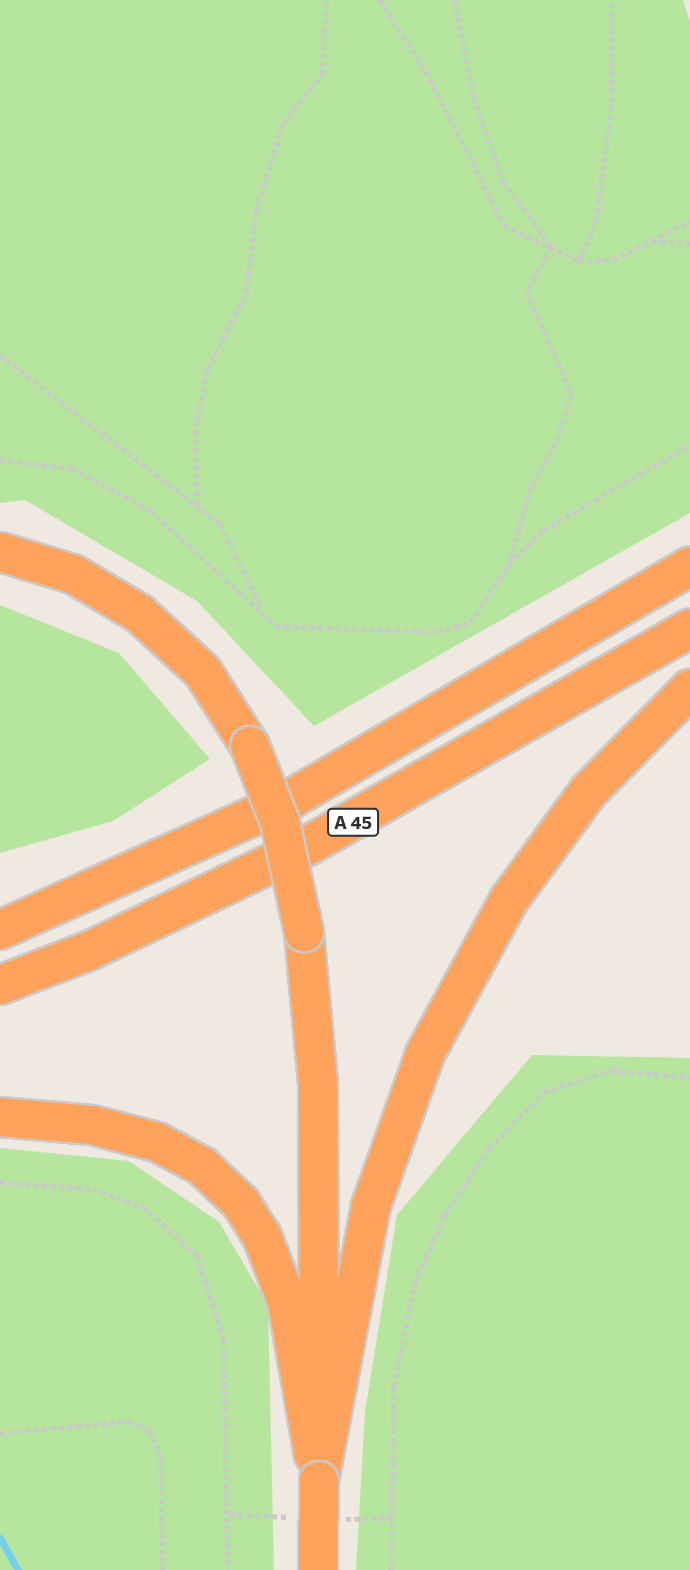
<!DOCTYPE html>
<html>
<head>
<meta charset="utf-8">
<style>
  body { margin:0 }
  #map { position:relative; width:690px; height:1570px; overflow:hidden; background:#efe9e1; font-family:Commissioner,sans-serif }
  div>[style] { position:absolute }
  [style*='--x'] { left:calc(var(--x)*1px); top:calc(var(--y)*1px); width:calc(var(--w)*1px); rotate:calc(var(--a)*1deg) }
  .green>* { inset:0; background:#b6e59e }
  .stream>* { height:7px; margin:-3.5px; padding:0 3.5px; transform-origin:3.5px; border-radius:3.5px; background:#75cff0 }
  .path>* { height:4.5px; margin-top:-2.25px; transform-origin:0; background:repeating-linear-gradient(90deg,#c9c9c9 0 5px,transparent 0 8.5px) }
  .roads { filter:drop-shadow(2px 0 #c9c9c9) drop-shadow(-2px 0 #c9c9c9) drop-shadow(0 2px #c9c9c9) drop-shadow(0 -2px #c9c9c9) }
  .motorway>* { height:38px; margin:-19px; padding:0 19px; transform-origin:19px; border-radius:19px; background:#ffa35c }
  .bridges { filter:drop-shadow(2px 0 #c9c9c9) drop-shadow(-2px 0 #c9c9c9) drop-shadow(0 2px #c9c9c9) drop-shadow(0 -2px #c9c9c9) }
  .motorway-bridge>* { height:38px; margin:-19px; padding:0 19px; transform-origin:19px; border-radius:19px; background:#ffa35c }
  span { translate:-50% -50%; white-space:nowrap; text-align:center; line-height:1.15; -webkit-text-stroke:5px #fff; paint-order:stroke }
  .shield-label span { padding:2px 5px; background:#fff; border:2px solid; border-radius:5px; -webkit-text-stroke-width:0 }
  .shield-label { font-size:18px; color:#2e2e2e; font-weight:700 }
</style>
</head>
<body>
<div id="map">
  <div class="green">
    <i style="clip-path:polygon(0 0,683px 0,690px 22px,690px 513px,314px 726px,197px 601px,25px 500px,0 503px)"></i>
    <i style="clip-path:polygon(0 605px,119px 653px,210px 759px,113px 821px,0 853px)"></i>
    <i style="clip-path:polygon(532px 1055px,690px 1058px,690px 1570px,356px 1570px,365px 1412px,397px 1215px)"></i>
    <i style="clip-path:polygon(0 1148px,129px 1161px,219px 1222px,268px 1305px,274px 1570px,0 1570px)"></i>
  </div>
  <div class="stream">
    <i style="--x:0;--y:1538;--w:37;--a:61"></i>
  </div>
  <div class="path">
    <i style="--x:380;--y:0;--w:85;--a:57.1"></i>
    <i style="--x:426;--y:71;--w:173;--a:63.1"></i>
    <i style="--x:504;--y:225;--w:83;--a:25.6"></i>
    <i style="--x:579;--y:261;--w:34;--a:-2"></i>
    <i style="--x:613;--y:260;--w:86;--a:-26.9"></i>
    <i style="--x:455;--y:0;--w:100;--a:79"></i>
    <i style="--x:474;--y:98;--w:88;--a:70.7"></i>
    <i style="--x:503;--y:181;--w:82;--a:53.4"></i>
    <i style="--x:552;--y:247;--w:51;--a:119.1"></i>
    <i style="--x:527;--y:292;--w:112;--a:66.4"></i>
    <i style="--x:572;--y:395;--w:52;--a:108.1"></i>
    <i style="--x:556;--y:444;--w:51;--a:119.6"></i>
    <i style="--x:531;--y:488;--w:78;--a:106.3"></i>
    <i style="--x:652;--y:241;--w:38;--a:3"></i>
    <i style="--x:579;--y:261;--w:43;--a:-67"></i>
    <i style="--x:596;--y:221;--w:112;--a:-82.3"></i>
    <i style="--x:611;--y:110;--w:110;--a:-90"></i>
    <i style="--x:0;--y:355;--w:277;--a:37.5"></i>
    <i style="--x:220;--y:524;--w:92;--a:63.4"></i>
    <i style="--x:0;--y:460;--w:72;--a:6.3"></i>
    <i style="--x:72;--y:468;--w:89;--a:28.3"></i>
    <i style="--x:150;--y:510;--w:171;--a:42.6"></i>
    <i style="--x:276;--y:626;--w:162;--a:2.1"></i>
    <i style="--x:438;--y:632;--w:34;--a:-17"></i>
    <i style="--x:471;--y:622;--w:69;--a:-56.8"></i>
    <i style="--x:509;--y:564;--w:48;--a:-45"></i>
    <i style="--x:543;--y:530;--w:170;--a:-30"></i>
    <i style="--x:197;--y:504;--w:70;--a:-91.6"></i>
    <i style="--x:195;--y:434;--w:66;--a:-79.5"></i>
    <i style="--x:207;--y:369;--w:85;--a:-62.8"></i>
    <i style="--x:246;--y:293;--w:83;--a:-83"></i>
    <i style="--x:256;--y:211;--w:92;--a:-72.9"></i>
    <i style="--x:283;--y:123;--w:62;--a:-50.9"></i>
    <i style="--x:322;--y:75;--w:75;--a:-86.9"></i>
    <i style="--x:0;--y:1182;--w:93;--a:4.3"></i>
    <i style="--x:93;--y:1189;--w:53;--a:19.8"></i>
    <i style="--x:143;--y:1207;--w:72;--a:41.6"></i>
    <i style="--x:197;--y:1255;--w:88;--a:72.2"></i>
    <i style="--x:224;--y:1339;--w:231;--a:89"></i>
    <i style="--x:0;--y:1433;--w:130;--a:-5.3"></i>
    <i style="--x:129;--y:1421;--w:22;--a:24"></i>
    <i style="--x:149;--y:1430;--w:29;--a:65"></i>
    <i style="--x:161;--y:1456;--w:114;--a:89"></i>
    <i style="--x:230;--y:1514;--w:58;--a:3"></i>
    <i style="--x:346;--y:1519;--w:46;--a:-1.2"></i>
    <i style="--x:391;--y:1570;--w:184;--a:-89.1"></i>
    <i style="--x:394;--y:1386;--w:106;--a:-78.6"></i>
    <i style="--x:415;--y:1282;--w:72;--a:-66.3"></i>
    <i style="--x:444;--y:1216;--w:82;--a:-56.5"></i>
    <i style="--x:489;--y:1148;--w:78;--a:-45.5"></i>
    <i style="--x:544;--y:1092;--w:71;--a:-17.9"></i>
    <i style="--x:612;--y:1070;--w:78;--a:5.1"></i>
  </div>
  <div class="roads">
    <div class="motorway">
      <i style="--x:0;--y:552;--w:76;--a:16.8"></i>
      <i style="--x:73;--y:574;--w:78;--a:30.8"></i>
      <i style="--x:140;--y:614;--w:86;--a:42.6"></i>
      <i style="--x:203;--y:672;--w:88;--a:57.6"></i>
      <i style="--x:0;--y:930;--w:317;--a:-24.2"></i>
      <i style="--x:289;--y:800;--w:464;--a:-30.2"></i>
      <i style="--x:304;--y:932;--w:152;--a:84.7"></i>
      <i style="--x:318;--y:1083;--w:295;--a:89.8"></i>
      <i style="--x:0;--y:985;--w:97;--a:-21"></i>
      <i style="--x:91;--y:950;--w:242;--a:-25.7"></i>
      <i style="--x:309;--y:845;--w:438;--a:-29.6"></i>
      <i style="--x:0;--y:1117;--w:92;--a:5"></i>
      <i style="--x:92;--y:1125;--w:67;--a:14.7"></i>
      <i style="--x:157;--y:1142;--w:51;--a:28.1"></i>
      <i style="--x:202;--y:1166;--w:54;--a:43.5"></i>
      <i style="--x:241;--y:1203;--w:39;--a:58"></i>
      <i style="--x:262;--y:1236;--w:70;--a:69"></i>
      <i style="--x:287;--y:1301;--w:156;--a:80.1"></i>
      <i style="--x:319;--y:1481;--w:280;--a:-79.3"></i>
      <i style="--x:371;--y:1206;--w:161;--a:-70.4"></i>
      <i style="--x:425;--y:1054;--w:175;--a:-61.4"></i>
      <i style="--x:509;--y:900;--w:134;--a:-53.8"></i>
      <i style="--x:588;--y:792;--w:145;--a:-45.3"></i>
    </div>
  </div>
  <div class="bridges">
    <div class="motorway-bridge">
      <i style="--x:250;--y:746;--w:82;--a:68.5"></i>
      <i style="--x:280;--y:822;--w:113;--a:77.7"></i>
      <i style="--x:318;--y:1570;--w:89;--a:-89.4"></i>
    </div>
  </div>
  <div class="shield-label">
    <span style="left:353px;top:822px">A 45</span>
  </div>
</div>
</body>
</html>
